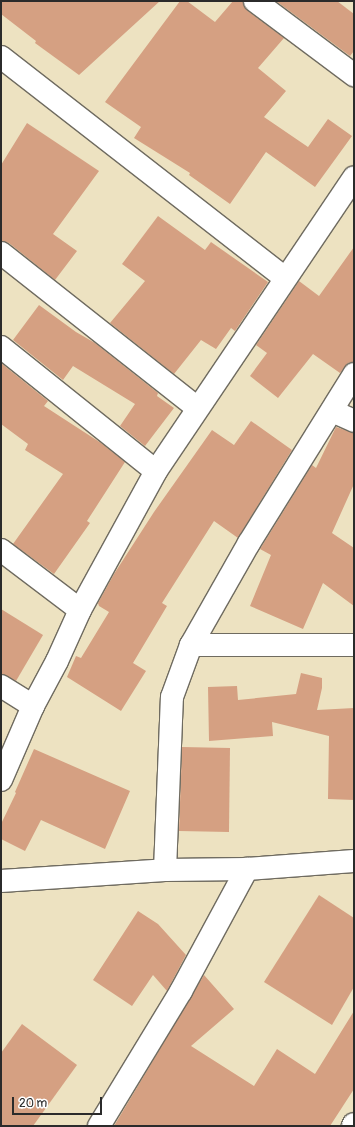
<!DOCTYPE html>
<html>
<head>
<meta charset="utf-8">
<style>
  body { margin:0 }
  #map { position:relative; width:355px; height:1127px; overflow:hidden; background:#ede2c1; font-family:Pangolin,sans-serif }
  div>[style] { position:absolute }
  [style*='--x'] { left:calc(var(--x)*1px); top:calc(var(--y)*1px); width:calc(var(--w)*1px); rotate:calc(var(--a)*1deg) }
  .building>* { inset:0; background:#d5a082 }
  .roads { filter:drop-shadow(1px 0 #6f6b60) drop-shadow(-1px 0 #6f6b60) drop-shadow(0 1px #6f6b60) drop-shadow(0 -1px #6f6b60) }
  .minor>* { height:22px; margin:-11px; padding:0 11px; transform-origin:11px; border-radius:11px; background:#fff }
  span { translate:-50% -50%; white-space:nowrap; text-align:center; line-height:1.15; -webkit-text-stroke:3px #fff; paint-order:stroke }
  .frame { position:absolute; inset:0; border:2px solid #2b2b2b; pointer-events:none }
  .scale { position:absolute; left:12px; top:1097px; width:90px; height:18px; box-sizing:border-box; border:2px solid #2b2b2b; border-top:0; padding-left:5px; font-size:12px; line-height:14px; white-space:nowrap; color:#2b2b2b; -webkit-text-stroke:3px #fff; paint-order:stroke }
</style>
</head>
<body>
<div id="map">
  <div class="building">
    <i style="clip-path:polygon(1px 1px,160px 1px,79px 75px,35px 43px,36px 41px,1px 14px)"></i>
    <i style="clip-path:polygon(180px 1px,187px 1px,215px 22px,233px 1px,243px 1px,244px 6px,248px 11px,284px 38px,258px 68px,286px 91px,264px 117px,308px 147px,328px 119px,352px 136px,315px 187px,266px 152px,230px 204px,189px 175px,190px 173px,134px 138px,141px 127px,105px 102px)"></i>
    <i style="clip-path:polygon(276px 1px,337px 1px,354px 14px,354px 51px,350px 56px)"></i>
    <i style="clip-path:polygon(27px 123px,99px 171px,53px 234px,77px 251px,55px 280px,9px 243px,1px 241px,1px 165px)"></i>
    <i style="clip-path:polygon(158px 216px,205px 250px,211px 242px,268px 282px,235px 331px,231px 328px,216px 349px,201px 340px,174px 374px,110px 323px,145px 281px,122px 264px)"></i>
    <i style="clip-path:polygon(354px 247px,354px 362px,348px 363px,340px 373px,313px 354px,278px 398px,250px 376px,267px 353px,256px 345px,299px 281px,319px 296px)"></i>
    <i style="clip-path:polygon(39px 305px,76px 332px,95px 343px,158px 393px,157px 396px,174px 408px,145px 446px,120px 426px,135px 404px,73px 366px,63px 380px,13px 340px)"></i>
    <i style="clip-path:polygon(1px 363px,48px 401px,44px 406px,101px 443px,125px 462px,87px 521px,90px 523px,54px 574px,13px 544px,63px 474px,25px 450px,28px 444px,1px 424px)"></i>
    <i style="clip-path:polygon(251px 421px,292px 450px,238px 538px,214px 521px,162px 603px,167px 606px,133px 663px,146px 671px,121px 711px,67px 677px,76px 656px,81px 658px,109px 612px,99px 606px,98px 603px,114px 574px,154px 512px,212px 430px,234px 445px)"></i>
    <i style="clip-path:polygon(336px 427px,354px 433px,354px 484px,332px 533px,354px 548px,354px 606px,323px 583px,303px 629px,250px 606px,271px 555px,260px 549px,312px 465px,316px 468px)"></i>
    <i style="clip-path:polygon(1px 609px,43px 635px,16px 681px,1px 674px)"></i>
    <i style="clip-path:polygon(301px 673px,322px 678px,322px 688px,317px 710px,354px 708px,354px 800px,328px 799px,329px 736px,272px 722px,273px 736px,209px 741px,208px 687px,237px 686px,238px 700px,296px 694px)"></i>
    <i style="clip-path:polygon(182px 747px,230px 748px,229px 832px,179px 831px)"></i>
    <i style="clip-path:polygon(34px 749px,130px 791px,105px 849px,41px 820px,25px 851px,1px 839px,1px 824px,16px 793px,15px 792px)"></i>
    <i style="clip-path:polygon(319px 895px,354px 918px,354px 987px,332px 1025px,264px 982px)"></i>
    <i style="clip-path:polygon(138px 911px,158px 924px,186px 955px,167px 991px,153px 975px,132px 1006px,93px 980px)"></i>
    <i style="clip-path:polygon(204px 975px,234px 1009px,191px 1046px,254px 1086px,277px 1049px,315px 1074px,354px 1011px,354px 1089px,330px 1126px,114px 1126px)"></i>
    <i style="clip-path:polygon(22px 1024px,77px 1065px,33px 1126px,1px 1126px,1px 1053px)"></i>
  </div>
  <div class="roads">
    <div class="minor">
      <i style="--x:255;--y:1;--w:124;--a:36.8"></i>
      <i style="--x:1;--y:57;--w:360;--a:37.9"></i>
      <i style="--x:1;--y:253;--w:250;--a:38.3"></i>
      <i style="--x:1;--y:347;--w:198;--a:38.7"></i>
      <i style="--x:332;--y:411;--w:24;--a:24"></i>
      <i style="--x:1;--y:550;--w:99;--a:37.2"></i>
      <i style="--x:191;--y:645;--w:163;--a:0"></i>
      <i style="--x:1;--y:686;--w:38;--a:32"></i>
      <i style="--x:1;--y:780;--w:81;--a:-66.6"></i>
      <i style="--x:33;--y:706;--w:51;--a:-61.9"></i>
      <i style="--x:57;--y:661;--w:56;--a:-65.7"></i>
      <i style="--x:80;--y:610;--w:158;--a:-61.3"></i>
      <i style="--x:156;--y:471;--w:354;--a:-56"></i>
      <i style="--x:165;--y:870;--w:173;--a:-87.7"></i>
      <i style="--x:172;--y:697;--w:55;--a:-69.9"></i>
      <i style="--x:191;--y:645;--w:117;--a:-60.4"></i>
      <i style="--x:249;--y:543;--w:199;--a:-58.1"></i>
      <i style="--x:1;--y:881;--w:164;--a:-3.8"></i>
      <i style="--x:165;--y:870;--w:82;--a:-0.7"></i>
      <i style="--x:247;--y:869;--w:107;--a:-4.3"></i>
      <i style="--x:99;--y:1126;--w:158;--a:-58.7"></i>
      <i style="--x:181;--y:991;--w:139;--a:-61.6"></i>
      <i style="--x:353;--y:1126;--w:2;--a:-63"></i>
    </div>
  </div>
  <div class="frame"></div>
  <div class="scale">20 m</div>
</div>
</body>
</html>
